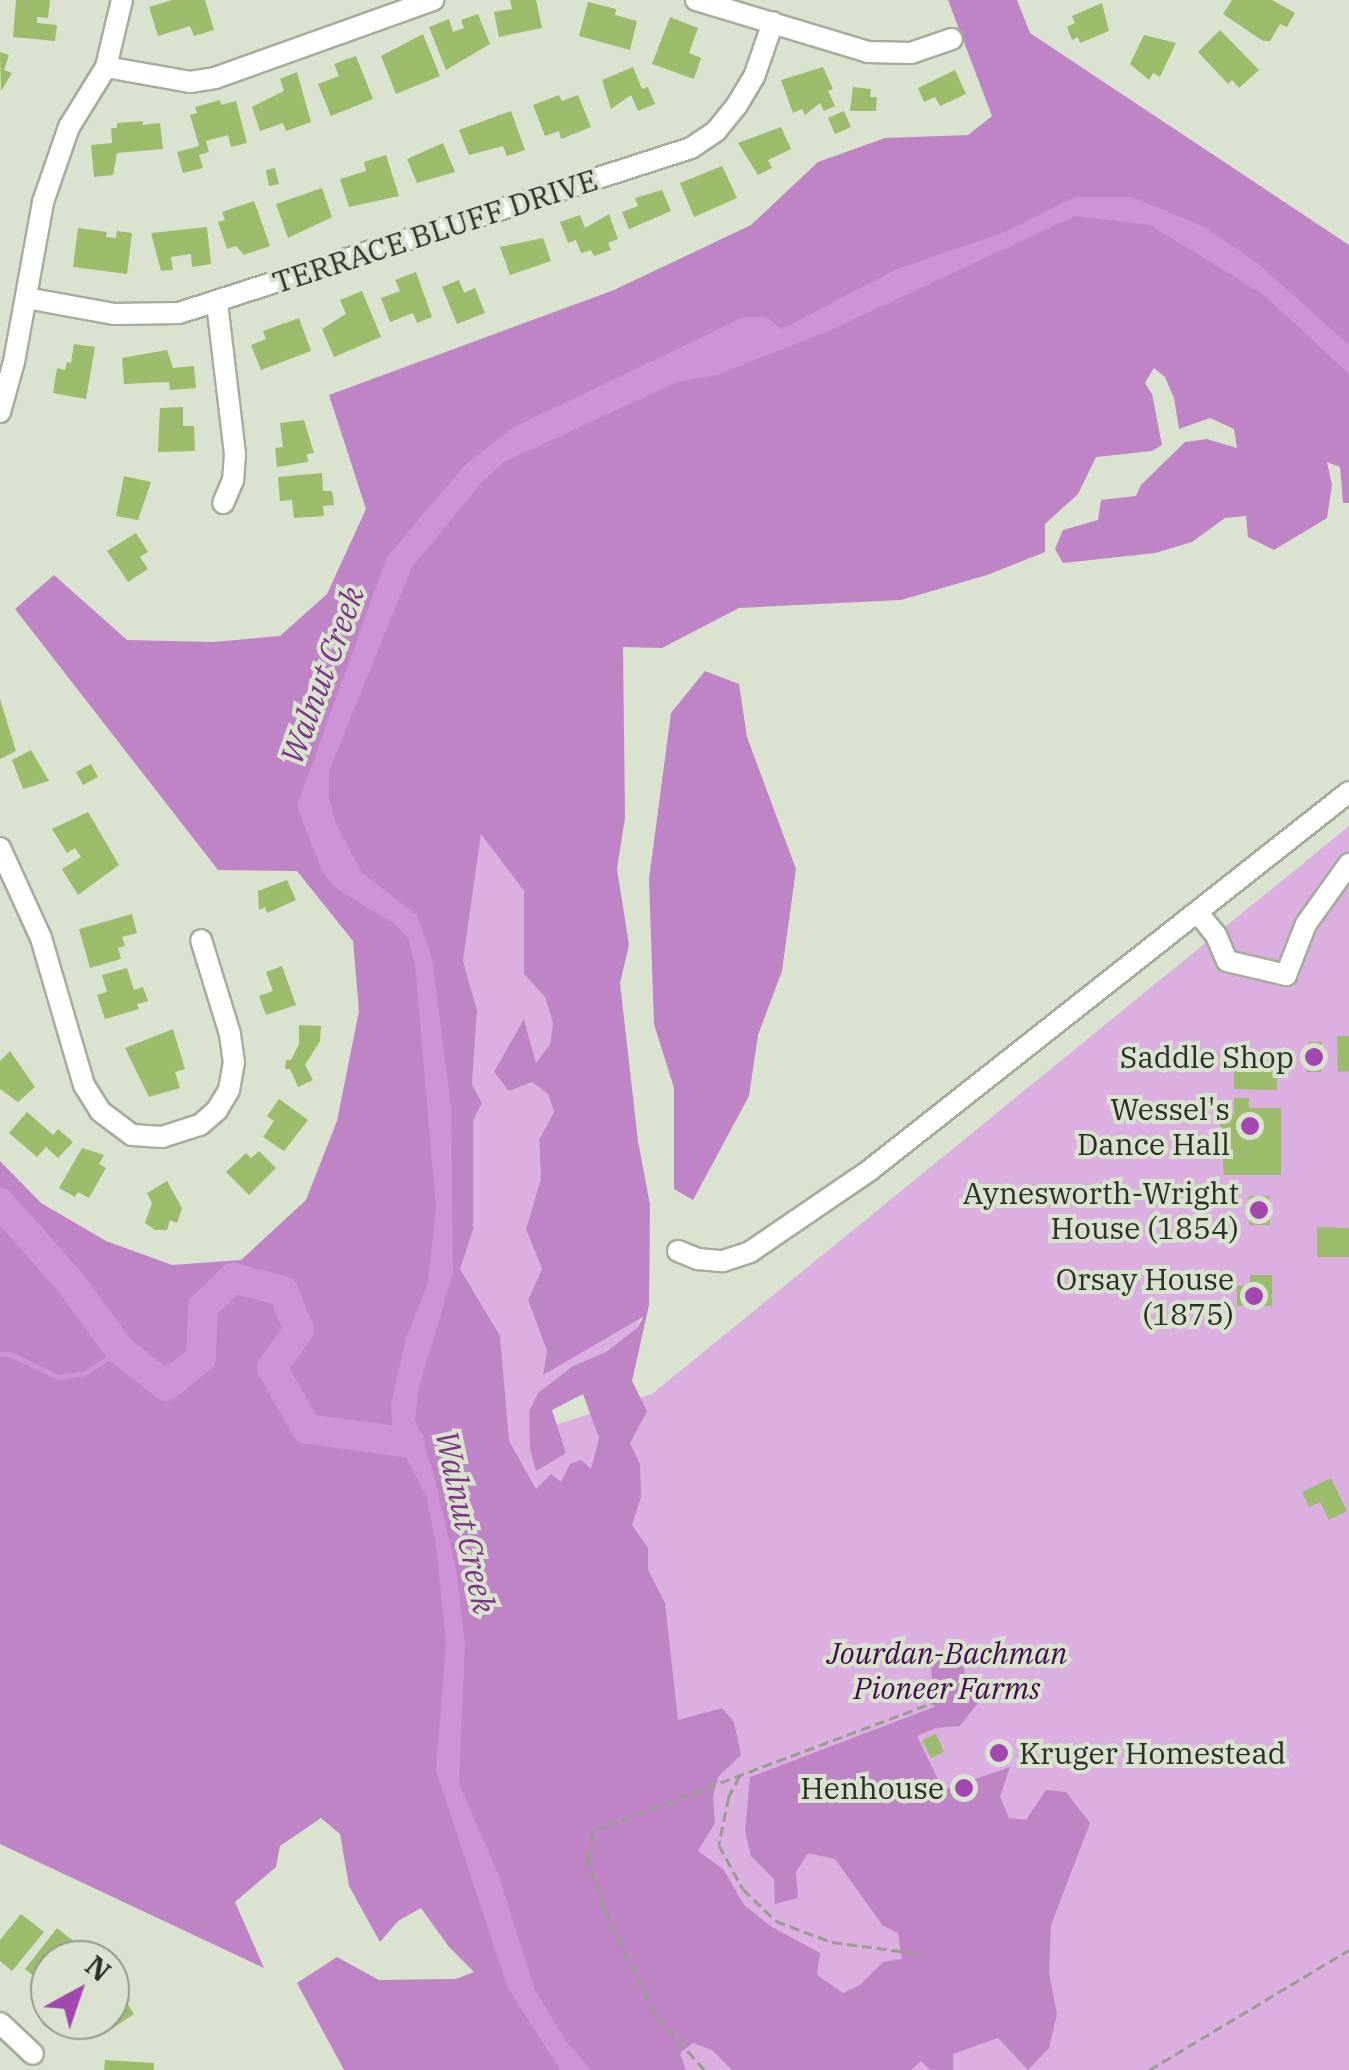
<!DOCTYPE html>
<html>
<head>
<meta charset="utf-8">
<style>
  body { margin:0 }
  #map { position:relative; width:1349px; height:2070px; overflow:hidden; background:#dae3d0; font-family:"IBM Plex Serif",serif }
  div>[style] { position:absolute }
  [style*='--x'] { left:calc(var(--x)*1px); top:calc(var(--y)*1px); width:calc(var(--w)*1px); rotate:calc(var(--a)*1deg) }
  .green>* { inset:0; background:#dbafe0 }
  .forest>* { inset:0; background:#be84c6 }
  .water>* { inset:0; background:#ce93d6 }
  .stream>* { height:5px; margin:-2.5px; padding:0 2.5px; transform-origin:2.5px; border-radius:2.5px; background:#ce93d6 }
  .river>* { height:30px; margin:-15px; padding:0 15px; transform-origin:15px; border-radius:15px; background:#ce93d6 }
  .building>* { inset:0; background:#9bbc6a }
  .path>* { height:2.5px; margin-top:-1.25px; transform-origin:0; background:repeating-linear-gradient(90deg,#979e8f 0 10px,transparent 0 15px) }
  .roads { filter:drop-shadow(2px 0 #a5ae9b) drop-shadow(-2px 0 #a5ae9b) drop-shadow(0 2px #a5ae9b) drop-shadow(0 -2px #a5ae9b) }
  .minor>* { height:20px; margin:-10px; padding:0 10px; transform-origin:10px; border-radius:10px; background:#fff }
  .dots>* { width:28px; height:28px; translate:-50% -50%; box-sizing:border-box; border:5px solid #dae3d0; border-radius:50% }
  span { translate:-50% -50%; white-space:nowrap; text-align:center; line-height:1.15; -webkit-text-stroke:8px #dae3d0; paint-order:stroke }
  .street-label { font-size:30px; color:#2b2f27 }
  .poi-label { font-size:30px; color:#2b2f27 }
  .right { translate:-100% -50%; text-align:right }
  .left { translate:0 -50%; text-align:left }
  .park-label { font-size:30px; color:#420c4a; font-style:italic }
  .water-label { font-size:32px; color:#7b3484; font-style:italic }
  .north { position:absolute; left:30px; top:1940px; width:100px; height:100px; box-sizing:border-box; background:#dae3d0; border:2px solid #949b8c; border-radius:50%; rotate:40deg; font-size:28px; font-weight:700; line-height:40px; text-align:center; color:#2b2f27 }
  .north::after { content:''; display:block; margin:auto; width:35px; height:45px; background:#a346af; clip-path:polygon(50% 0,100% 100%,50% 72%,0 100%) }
</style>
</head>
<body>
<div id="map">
  <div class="green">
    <i style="clip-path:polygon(1349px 826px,1349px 2070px,569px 2070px,475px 1300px,459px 1269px,473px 1230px,473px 1121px,482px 1103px,472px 1084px,477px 1010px,463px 961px,481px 833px,524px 891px,524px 974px,545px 997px,553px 1023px,550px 1044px,536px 1064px,525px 1021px,509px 1091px,532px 1082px,548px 1094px,554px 1112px,539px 1140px,541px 1178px,526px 1228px,542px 1269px,528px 1300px,547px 1351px,543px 1374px,640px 1319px,638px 1327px,606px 1352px,573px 1366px,529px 1412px,530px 1433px,652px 1394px)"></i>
  </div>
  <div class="forest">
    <i style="clip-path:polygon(evenodd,948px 0,1017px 0,1030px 33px,1349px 245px,1349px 503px,1343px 503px,1340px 467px,1327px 462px,1332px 485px,1327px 518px,1274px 550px,1248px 537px,1246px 516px,1225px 518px,1192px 542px,1155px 553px,1063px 563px,1055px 549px,1063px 530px,1098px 520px,1101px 500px,1136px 496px,1141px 485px,1185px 442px,1207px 439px,1237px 448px,1234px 429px,1210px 418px,1179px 429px,1174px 398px,1165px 377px,1154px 368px,1145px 383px,1152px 394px,1162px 445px,1152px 451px,1096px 457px,1078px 494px,1045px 524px,1045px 552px,987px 575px,901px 600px,739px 608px,662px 648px,623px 647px,625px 818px,617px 869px,629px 945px,620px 983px,638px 1141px,650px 1205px,649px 1305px,632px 1381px,647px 1411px,630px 1443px,640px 1464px,641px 1497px,632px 1525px,648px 1548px,648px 1570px,665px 1603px,678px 1720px,722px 1708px,734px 1722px,741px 1755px,718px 1777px,713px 1797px,715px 1823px,698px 1851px,723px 1869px,744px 1905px,772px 1927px,820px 1953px,817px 1975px,843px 1993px,860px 1985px,883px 1962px,902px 1959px,898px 1933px,883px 1926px,835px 1859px,808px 1853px,796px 1872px,798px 1898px,775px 1904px,774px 1879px,751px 1856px,745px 1831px,750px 1777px,934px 1707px,930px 1653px,963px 1650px,965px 1678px,985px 1694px,960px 1726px,936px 1728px,917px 1736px,943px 1790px,1010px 1767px,1000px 1797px,1009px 1818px,1026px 1820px,1046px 1790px,1066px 1792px,1090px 1823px,1051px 1925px,1049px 1972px,1057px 2014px,1049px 2048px,1028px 2070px,998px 2038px,953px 2054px,953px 2070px,930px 2070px,921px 2061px,911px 2070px,732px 2070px,712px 2050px,693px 2043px,680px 2053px,686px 2070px,344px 2070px,297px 1983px,337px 1957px,379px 1980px,456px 1979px,474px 1972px,449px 1947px,421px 1908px,398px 1921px,380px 1942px,349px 1886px,340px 1834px,321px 1818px,280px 1846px,276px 1867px,235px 1902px,264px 1968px,0 1844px,0 1161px,41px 1203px,106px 1241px,172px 1265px,241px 1260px,306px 1200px,337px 1121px,359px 1011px,353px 941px,297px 871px,218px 870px,15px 609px,54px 575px,127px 640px,213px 642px,280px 636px,327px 594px,366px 509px,329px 395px,614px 290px,751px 225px,818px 162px,885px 138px,968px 135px,992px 116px,948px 0,481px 834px,524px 891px,524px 974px,545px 997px,553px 1023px,550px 1044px,536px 1063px,524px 1019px,494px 1072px,509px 1091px,532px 1082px,548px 1094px,554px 1112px,539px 1140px,541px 1178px,526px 1229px,542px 1269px,528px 1300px,547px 1351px,543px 1375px,643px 1317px,638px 1327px,606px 1352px,573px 1366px,538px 1393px,529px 1412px,530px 1449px,536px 1471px,566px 1453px,552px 1410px,583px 1394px,599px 1438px,591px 1469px,581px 1460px,570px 1464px,561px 1482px,551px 1474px,536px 1489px,509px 1441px,500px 1336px,460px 1269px,473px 1230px,473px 1121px,482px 1103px,472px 1084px,477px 1010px,463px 961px,481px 834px)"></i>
    <i style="clip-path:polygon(705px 671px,739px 684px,747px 737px,796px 869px,782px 971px,758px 1035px,749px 1096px,693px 1200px,674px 1189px,674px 1088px,654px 1024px,649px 879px,671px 713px)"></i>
  </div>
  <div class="water">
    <i style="clip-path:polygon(1075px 197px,1132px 197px,1205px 227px,1257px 263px,1349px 345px,1349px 374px,1264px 295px,1150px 225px,1075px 216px,833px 329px,717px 375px,677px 382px,504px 462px,482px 482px,412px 567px,329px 771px,329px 799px,337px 826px,362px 873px,417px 915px,432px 958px,451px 1107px,453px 1273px,418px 1391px,415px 1420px,432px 1468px,456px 1569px,465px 1645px,459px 1784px,498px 1873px,535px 1990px,566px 2041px,591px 2070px,560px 2070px,507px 1986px,436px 1770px,446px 1643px,436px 1545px,427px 1498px,393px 1432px,391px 1404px,406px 1338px,428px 1283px,436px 1208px,415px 964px,408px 938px,396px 925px,336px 888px,322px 871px,297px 806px,387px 557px,465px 465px,512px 428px,744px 317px,766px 317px,782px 329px,897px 269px,1010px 230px)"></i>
  </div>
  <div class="stream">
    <i style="--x:0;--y:1354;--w:10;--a:0"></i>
    <i style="--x:10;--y:1354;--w:53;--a:25.6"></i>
    <i style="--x:58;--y:1377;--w:27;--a:-8"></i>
    <i style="--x:85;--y:1373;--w:42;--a:-33.3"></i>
  </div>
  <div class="river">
    <i style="--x:0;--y:1203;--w:106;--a:48.5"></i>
    <i style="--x:70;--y:1282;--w:84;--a:53.7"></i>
    <i style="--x:120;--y:1350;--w:58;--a:38"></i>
    <i style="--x:166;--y:1386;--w:45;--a:-38.7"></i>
    <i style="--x:201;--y:1358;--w:51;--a:-87.8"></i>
    <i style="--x:203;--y:1307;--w:42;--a:-44"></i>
    <i style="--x:233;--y:1278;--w:52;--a:14.6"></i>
    <i style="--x:283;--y:1291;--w:42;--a:67.7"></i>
    <i style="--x:299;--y:1330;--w:47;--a:125.4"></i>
    <i style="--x:272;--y:1368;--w:70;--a:60.2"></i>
    <i style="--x:307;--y:1429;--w:104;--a:7.7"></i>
  </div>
  <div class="building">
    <i style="clip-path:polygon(16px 0,50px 0,48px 18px,37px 17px,37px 23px,57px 25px,55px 41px,13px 37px)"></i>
    <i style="clip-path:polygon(172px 0,205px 0,214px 30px,194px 36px,190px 26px,158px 36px,149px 7px)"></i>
    <i style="clip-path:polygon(510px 0,536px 0,542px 28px,499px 37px,494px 12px,512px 9px)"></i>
    <i style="clip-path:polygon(1232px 0,1272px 0,1295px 13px,1287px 27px,1280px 24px,1270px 41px,1263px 41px,1223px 14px)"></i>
    <i style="clip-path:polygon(588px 2px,616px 9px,615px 15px,637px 21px,630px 50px,579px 36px)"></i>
    <i style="clip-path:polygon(1102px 3px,1109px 31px,1080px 43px,1078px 37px,1072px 40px,1067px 27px,1075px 23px,1072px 16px)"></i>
    <i style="clip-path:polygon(478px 14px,490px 44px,446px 70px,429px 27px,449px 19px,453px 32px,464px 28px,461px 20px)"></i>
    <i style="clip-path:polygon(670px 17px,698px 28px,689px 53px,701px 58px,694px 79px,652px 64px)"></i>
    <i style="clip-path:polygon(1220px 30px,1259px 70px,1239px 88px,1232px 80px,1228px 84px,1198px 52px)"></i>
    <i style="clip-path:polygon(423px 34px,440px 76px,396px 94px,381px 56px)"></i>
    <i style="clip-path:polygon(1144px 35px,1176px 43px,1160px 77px,1153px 73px,1149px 80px,1130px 64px)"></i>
    <i style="clip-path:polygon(0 52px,9px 55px,4px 70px,12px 73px,1px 91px)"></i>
    <i style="clip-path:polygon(356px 56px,373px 99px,331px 116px,318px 84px,339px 76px,334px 64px)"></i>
    <i style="clip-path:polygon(633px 67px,642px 89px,648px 87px,655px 104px,638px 111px,631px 95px,611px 109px,602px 80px)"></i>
    <i style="clip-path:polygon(823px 67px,833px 89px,828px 91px,835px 106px,824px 111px,820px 103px,805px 115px,802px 109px,793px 113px,781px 80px)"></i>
    <i style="clip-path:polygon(955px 70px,966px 94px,940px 106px,935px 97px,924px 102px,918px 88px)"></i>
    <i style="clip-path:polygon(297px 72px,311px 122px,286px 131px,283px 123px,260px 131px,252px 107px,284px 91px,280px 79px)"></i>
    <i style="clip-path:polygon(853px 87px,871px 89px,870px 97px,877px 97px,876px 111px,850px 111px)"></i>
    <i style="clip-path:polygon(559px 95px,562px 101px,578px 95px,591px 127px,561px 139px,559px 131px,545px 136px,533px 105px)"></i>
    <i style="clip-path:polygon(220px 100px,221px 105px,236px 101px,247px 143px,231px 147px,228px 135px,206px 141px,209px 152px,199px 155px,203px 168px,183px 173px,177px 152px,199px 146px,190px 115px,197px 113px,195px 107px)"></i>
    <i style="clip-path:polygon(511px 111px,525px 150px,507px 156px,503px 146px,469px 155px,459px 130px)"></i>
    <i style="clip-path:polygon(844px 111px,851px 127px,835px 134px,828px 118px)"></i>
    <i style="clip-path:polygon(143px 121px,143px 125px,160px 123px,163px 149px,117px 153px,113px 175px,94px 177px,91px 145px,112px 143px,111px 128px,117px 128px,117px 123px)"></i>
    <i style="clip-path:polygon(781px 127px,791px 149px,768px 160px,772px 168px,758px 175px,738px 143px)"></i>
    <i style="clip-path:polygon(443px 143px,455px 172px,417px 183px,407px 159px)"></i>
    <i style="clip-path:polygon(386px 155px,399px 196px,349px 207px,340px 179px,366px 171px,364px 162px)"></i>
    <i style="clip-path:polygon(722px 166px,737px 198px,694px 217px,680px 183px)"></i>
    <i style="clip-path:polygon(275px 168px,279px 184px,269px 186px,266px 170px)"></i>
    <i style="clip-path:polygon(322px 188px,332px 217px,288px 238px,276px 204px)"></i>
    <i style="clip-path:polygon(662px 190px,671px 211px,629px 229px,622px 212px,638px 206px,635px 198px)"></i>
    <i style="clip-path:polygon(254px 201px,270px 246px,244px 255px,236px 246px,227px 249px,218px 222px,225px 220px,222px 212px)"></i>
    <i style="clip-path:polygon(609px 214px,618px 239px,608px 243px,611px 250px,594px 256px,591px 250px,581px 253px,576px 240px,568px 243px,560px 222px,580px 215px,585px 228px)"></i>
    <i style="clip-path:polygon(207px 227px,211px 264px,192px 267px,191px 254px,171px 257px,173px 270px,161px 271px,151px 233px)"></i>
    <i style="clip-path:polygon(78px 228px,107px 232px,106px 237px,116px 238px,117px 231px,132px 233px,127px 274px,73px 267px)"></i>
    <i style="clip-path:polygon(543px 238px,551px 261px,510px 275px,500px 247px)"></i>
    <i style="clip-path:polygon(416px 272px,432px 317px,417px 323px,413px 313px,390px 322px,381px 298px,400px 291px,395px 280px)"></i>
    <i style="clip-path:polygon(459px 280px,464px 293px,475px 288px,485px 313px,457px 324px,442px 287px)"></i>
    <i style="clip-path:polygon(362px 291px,381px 337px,334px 357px,322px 329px,346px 314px,340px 300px)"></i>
    <i style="clip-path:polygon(299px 318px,311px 351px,261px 370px,251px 345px,266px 339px,263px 331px)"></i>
    <i style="clip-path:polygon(74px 344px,95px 347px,86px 399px,53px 393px,57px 368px,65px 370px,67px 362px,71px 363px)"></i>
    <i style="clip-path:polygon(167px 350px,173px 368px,194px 366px,196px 388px,170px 390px,169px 382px,124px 384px,122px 358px)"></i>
    <i style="clip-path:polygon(183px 407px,183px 426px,194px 426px,195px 451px,158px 452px,160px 408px)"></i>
    <i style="clip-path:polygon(304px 420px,314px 453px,307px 454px,308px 462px,277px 467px,275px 448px,283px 447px,280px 423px)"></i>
    <i style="clip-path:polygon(322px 473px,323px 491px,332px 491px,334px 505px,323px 506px,324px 516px,294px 518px,292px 500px,280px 501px,278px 477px)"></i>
    <i style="clip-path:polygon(124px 476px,151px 482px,138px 520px,116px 516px)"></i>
    <i style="clip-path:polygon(136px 533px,148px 552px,140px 557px,148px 569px,128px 582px,107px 551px)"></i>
    <i style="clip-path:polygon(0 699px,16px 751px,0 759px)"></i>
    <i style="clip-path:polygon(31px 750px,49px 781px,23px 789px,12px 760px)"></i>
    <i style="clip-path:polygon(91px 764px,98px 777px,83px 785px,76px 772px)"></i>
    <i style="clip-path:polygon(88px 812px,119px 865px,78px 895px,62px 869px,81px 857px,75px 848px,67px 853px,52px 829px)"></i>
    <i style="clip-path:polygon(287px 880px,296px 900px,267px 913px,265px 907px,259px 910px,258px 891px)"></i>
    <i style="clip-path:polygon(132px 914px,137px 933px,122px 937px,125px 946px,118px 948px,121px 959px,90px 968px,79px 929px)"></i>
    <i style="clip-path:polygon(282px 966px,296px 1005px,266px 1015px,259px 996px,273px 991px,266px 972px)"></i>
    <i style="clip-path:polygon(127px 968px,134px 990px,143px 987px,148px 1001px,137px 1004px,139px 1009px,105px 1019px,97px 995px,107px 992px,102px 975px)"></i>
    <i style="clip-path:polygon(299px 1025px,321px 1026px,320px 1041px,305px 1065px,313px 1080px,298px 1087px,290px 1069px,285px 1069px,286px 1060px,291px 1060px,299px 1044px)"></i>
    <i style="clip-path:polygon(173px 1029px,185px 1069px,175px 1072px,180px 1088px,149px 1097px,125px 1048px)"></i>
    <i style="clip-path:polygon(1337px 1036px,1349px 1036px,1349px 1071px,1338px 1072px)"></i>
    <i style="clip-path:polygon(1308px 1042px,1322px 1042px,1321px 1072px,1307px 1072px)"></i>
    <i style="clip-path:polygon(10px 1051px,35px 1087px,18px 1102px,0 1089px,0 1061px)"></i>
    <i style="clip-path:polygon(1234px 1056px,1277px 1056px,1277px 1090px,1234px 1089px)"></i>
    <i style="clip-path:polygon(1234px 1098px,1249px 1098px,1249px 1108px,1281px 1108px,1281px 1175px,1224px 1175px,1219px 1114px,1234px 1114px)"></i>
    <i style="clip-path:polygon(279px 1099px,308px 1120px,284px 1151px,263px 1137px,274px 1121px,267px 1116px)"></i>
    <i style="clip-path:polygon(27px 1112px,53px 1135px,58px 1129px,73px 1142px,58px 1158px,46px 1147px,37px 1157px,9px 1133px)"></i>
    <i style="clip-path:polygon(82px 1148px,104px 1155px,99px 1164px,106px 1168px,89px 1198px,78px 1192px,75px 1197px,59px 1188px)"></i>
    <i style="clip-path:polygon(259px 1151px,276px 1168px,249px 1195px,226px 1172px,246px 1153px,251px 1158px)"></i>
    <i style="clip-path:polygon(167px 1181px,182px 1208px,177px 1223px,170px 1220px,167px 1230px,155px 1230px,145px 1223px,152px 1203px,147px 1193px)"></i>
    <i style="clip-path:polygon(1249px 1196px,1269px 1196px,1270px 1225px,1249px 1225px)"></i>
    <i style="clip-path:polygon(1317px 1227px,1349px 1228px,1349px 1257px,1317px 1257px)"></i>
    <i style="clip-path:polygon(1250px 1275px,1272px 1275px,1272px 1306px,1237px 1306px,1237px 1286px,1250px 1285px)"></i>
    <i style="clip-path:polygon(1331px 1478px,1347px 1511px,1329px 1520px,1320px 1502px,1309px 1507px,1302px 1492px)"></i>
    <i style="clip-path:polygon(936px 1734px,944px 1752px,931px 1758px,922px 1740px)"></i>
    <i style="clip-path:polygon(1005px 1742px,1011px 1755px,993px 1764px,986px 1750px)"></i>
    <i style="clip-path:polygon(21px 1914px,44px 1932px,12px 1971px,0 1961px,0 1940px)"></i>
    <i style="clip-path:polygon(57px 1928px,81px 1947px,70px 1960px,50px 1960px,50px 1985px,43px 1994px,30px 1984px,35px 1977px,25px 1969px)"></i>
    <i style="clip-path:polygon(94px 1943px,115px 1963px,110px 1968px,110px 1960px,77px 1960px)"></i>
    <i style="clip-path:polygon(115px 1985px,134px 2014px,104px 2034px,95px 2020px,110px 2020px,110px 1988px)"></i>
    <i style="clip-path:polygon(105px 2060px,154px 2063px,154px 2070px,104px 2070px)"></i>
  </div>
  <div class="path">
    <i style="--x:740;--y:1776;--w:24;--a:118"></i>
    <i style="--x:729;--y:1797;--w:49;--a:101.8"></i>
    <i style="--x:719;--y:1845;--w:50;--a:61.4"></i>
    <i style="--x:743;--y:1889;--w:46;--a:44.1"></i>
    <i style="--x:776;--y:1921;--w:60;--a:20.6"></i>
    <i style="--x:832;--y:1942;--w:91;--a:7.6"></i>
    <i style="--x:704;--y:2070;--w:75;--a:-131.8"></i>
    <i style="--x:654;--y:2014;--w:116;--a:-115.5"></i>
    <i style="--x:604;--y:1909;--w:54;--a:-108.4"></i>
    <i style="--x:587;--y:1858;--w:29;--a:-76"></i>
    <i style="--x:594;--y:1830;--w:377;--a:-20.6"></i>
    <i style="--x:1149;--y:2070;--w:233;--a:-31"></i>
  </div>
  <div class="roads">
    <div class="minor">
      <i style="--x:696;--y:0;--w:180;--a:16.8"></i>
      <i style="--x:868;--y:52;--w:43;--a:1.3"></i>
      <i style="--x:911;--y:53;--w:43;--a:-18.9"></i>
      <i style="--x:106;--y:67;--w:85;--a:10.1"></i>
      <i style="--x:190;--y:82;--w:25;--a:-9"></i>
      <i style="--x:215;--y:78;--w:232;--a:-19.7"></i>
      <i style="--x:26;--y:298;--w:89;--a:10.3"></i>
      <i style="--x:114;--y:314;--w:65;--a:-0.9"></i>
      <i style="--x:179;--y:313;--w:538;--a:-17.86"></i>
      <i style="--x:691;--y:148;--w:30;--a:-34"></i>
      <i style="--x:716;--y:131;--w:33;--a:-51"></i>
      <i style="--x:737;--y:105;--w:33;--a:-59"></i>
      <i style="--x:754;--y:77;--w:58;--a:-70.9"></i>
      <i style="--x:217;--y:303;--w:152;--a:83.2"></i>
      <i style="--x:235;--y:454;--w:26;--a:94"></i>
      <i style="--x:233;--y:480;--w:25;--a:113"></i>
      <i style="--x:0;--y:412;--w:52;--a:-74.4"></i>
      <i style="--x:14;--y:362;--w:163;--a:-79.7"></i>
      <i style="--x:43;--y:202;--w:79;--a:-70.9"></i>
      <i style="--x:69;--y:127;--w:70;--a:-58.3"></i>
      <i style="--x:106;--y:67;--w:69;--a:-76.6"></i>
      <i style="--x:0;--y:848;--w:99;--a:65.5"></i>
      <i style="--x:41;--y:938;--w:153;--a:73.7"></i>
      <i style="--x:84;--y:1085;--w:31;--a:58"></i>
      <i style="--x:100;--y:1111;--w:40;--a:37"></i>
      <i style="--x:132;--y:1135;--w:30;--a:4"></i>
      <i style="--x:162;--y:1137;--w:40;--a:-18"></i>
      <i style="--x:200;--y:1125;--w:23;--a:-41"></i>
      <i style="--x:217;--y:1110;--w:23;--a:-59"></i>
      <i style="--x:229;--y:1090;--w:27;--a:-80"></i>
      <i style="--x:234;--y:1063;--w:29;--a:-98"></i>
      <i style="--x:230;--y:1034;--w:98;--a:-107.1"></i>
      <i style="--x:1198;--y:913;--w:28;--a:51"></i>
      <i style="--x:1216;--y:935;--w:28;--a:67"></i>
      <i style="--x:1227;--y:961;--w:61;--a:13.3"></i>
      <i style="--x:1286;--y:975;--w:55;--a:-68.6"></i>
      <i style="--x:1306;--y:924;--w:74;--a:-54.4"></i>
      <i style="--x:678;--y:1251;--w:22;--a:22"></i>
      <i style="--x:698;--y:1259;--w:25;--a:5"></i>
      <i style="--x:723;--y:1261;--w:28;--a:-18"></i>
      <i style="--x:750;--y:1252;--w:145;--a:-34.3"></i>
      <i style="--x:870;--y:1170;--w:610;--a:-38.28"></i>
      <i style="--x:0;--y:2023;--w:45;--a:43.2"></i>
    </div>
  </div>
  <div class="dots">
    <i style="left:1314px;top:1057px;background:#a346af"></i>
    <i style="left:1250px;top:1126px;background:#a346af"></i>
    <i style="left:1259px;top:1210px;background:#a346af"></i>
    <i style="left:1254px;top:1296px;background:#a346af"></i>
    <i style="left:999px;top:1753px;background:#a346af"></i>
    <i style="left:964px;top:1788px;background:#a346af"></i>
  </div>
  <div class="street-label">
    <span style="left:435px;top:231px;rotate:-18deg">TERRACE BLUFF DRIVE</span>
  </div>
  <div class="poi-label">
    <span class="right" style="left:1294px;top:1057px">Saddle Shop</span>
    <span class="right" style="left:1230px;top:1126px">Wessel's<br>Dance Hall</span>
    <span class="right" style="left:1239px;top:1210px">Aynesworth-Wright<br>House (1854)</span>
    <span class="right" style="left:1234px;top:1296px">Orsay House<br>(1875)</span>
    <span class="left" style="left:1019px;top:1753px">Kruger Homestead</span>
    <span class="right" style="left:944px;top:1788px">Henhouse</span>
  </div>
  <div class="park-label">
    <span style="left:947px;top:1670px">Jourdan-Bachman<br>Pioneer Farms</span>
  </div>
  <div class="water-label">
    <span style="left:322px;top:675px;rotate:-70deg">Walnut Creek</span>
    <span style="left:466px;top:1522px;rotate:78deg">Walnut Creek</span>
  </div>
  <div class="north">N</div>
</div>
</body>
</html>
